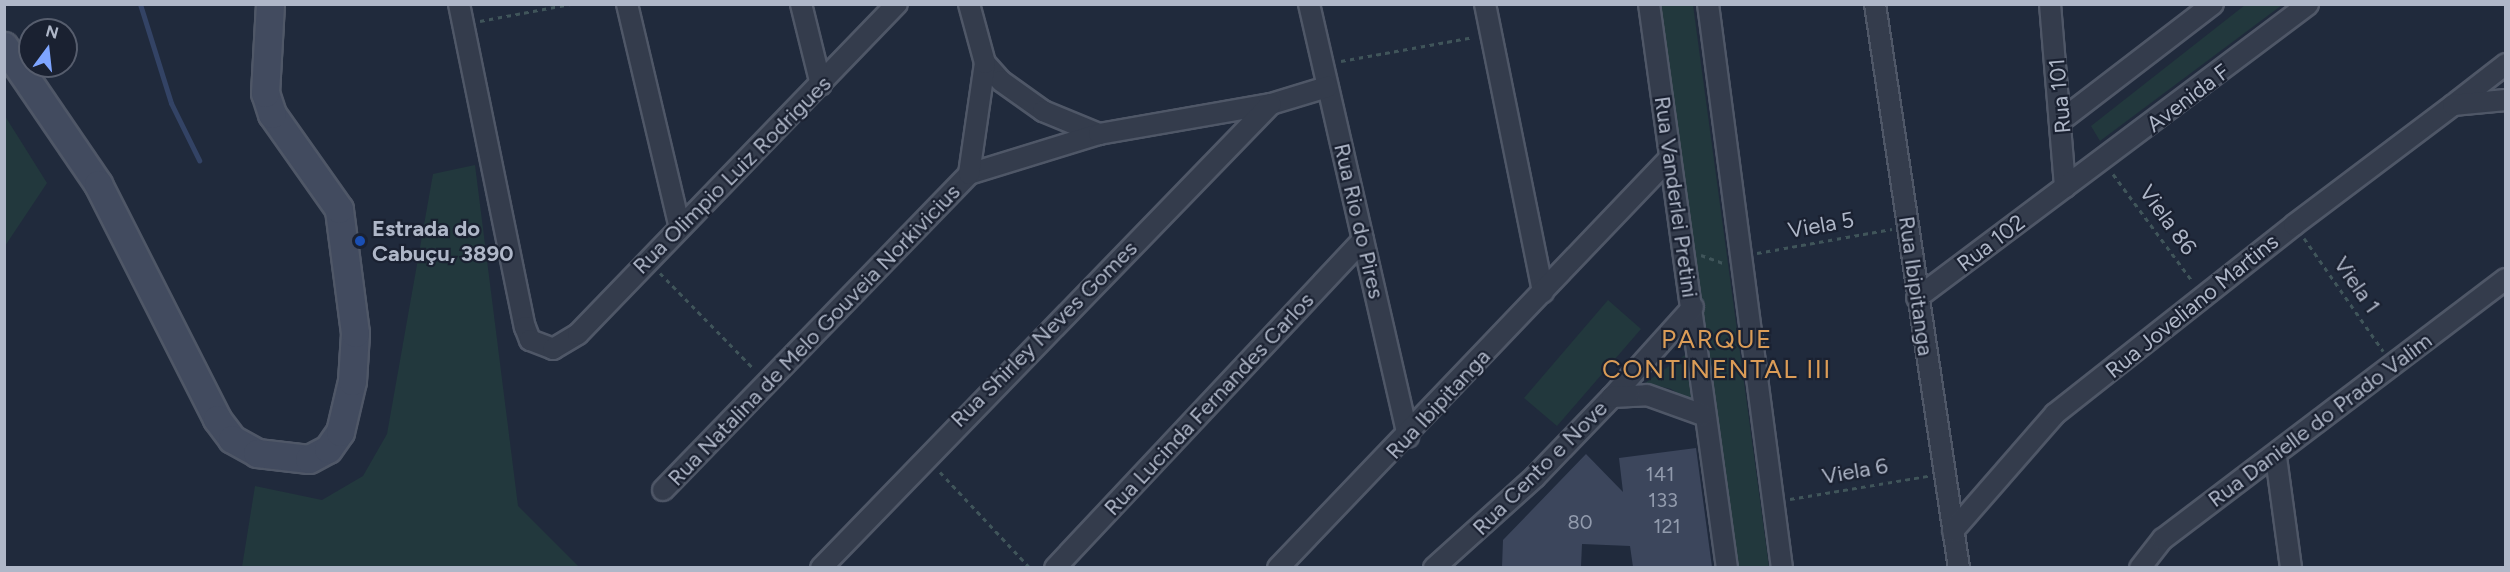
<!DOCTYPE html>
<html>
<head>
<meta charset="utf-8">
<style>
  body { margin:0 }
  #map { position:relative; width:2510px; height:572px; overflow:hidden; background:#202a3c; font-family:Figtree,sans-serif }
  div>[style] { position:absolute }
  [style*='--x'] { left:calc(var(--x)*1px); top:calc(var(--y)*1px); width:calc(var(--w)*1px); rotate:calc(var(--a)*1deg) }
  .green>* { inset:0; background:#22383d }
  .stream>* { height:5px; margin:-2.5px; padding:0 2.5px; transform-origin:2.5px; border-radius:2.5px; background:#334365 }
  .building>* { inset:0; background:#3c465c }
  .path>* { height:3px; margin-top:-1.5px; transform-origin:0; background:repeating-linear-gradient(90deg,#40555a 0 4.5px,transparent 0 9px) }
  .roads { filter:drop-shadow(2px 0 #4f5767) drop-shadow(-2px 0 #4f5767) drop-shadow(0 2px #4f5767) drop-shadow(0 -2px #4f5767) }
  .street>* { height:20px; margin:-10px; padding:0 10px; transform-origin:10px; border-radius:10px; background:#343c4c }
  .secondary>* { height:27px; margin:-13.5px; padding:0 13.5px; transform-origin:13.5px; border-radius:13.5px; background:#424b5f }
  .dots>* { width:16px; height:16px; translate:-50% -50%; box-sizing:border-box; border:3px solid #1a2131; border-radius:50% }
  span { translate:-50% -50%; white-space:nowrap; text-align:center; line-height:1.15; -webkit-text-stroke:4.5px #1a2131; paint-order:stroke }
  .number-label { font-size:20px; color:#929bad }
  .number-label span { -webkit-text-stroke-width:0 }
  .street-label { font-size:22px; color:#afb7c8 }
  .poi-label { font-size:22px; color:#afb7c8; font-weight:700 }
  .left { translate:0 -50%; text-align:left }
  .quarter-label { font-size:26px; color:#db9c57; letter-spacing:1.5px }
  .frame { position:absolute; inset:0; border:6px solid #afb7c8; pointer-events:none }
  .north { position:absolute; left:18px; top:18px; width:60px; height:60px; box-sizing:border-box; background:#1a2131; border:2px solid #565d6d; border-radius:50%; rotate:15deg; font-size:16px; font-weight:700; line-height:24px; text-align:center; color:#afb7c8 }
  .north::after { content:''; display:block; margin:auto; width:21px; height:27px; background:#7ea5ff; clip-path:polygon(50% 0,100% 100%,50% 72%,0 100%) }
</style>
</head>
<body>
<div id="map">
  <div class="green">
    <i style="clip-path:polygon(1658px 5px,1693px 5px,1769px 567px,1736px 567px)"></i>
    <i style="clip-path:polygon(2245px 5px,2282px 5px,2100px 141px,2091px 126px)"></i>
    <i style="clip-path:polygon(5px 116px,47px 183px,5px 246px)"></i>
    <i style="clip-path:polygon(475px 165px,518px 506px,579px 567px,242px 567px,255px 486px,322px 500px,363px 476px,387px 434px,433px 174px)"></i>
    <i style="clip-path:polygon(1608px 300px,1641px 329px,1557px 426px,1524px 398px)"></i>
    <i style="clip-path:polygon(1685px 355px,1698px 396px,1693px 403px,1671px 389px,1645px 383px)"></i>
  </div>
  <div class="stream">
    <i style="--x:140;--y:4;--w:104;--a:72.6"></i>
    <i style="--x:171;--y:103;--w:64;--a:63.8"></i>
  </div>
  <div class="building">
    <i style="clip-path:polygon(1696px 448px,1712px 567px,1633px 567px,1630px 546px,1582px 544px,1581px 567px,1502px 567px,1503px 540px,1586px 454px,1623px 492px,1619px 458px)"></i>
  </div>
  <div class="path">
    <i style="--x:480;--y:21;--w:92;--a:-10.7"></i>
    <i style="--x:1341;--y:61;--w:135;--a:-10.2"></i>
    <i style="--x:2113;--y:174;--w:134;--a:53.5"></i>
    <i style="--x:2304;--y:238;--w:138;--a:55"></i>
    <i style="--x:1757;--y:253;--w:137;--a:-10.1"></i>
    <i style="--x:1701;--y:255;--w:23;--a:20"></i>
    <i style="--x:660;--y:273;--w:134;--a:45.6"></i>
    <i style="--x:940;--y:472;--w:132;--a:46.8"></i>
    <i style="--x:1790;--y:499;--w:140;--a:-9.5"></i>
  </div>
  <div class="roads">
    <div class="street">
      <i style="--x:459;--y:4;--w:330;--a:78.5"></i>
      <i style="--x:525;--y:327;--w:14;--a:69"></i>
      <i style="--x:530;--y:340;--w:25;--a:21"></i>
      <i style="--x:553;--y:349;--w:29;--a:-31"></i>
      <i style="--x:578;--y:334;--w:459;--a:-46"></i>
      <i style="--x:627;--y:4;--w:226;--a:76.7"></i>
      <i style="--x:801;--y:4;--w:83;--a:76.1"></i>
      <i style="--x:1309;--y:4;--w:444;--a:77.1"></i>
      <i style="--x:1485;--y:4;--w:294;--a:78.6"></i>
      <i style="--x:1649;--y:4;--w:569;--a:82.13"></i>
      <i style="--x:1708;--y:4;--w:569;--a:82.53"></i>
      <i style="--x:1875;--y:4;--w:570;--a:81.53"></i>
      <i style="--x:2050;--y:4;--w:184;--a:85.3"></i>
      <i style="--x:985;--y:63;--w:24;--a:48"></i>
      <i style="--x:1001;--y:81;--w:52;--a:35.5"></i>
      <i style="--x:1043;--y:111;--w:61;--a:22.3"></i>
      <i style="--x:2457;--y:102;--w:62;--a:-37.8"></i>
      <i style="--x:2063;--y:119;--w:189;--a:-37.5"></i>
      <i style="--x:969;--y:174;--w:136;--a:-17.1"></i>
      <i style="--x:1099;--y:134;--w:175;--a:-9.9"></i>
      <i style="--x:1271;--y:104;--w:59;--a:-16.9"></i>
      <i style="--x:1917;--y:298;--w:489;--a:-36.9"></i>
      <i style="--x:1612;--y:397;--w:121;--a:-48"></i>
      <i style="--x:2276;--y:457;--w:112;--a:82.3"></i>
      <i style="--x:663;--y:490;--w:440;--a:-45.9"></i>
      <i style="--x:969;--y:174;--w:112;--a:-81.8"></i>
      <i style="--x:985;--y:63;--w:61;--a:-105.2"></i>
      <i style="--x:1953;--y:531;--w:155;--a:-48.9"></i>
      <i style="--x:2055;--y:414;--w:305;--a:-38.3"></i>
      <i style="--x:2294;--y:225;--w:199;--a:-37"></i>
      <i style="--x:2453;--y:105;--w:53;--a:-5.4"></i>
      <i style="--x:821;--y:568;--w:646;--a:-45.88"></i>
      <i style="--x:1055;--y:568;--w:450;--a:-46.8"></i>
      <i style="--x:1278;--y:568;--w:567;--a:-46.29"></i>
      <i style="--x:1434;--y:568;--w:136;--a:-42"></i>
      <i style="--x:1535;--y:477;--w:111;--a:-46.1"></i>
      <i style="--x:1612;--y:397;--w:35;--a:-3"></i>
      <i style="--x:1647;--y:395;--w:59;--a:19.7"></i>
      <i style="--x:2140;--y:568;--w:37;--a:-52"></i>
      <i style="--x:2163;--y:539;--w:430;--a:-37.2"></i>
    </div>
    <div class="secondary">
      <i style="--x:4;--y:46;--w:167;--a:55.7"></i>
      <i style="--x:98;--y:184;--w:263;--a:63.1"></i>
      <i style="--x:217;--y:419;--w:25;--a:53"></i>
      <i style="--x:232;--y:439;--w:29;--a:29"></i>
      <i style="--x:257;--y:453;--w:52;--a:6.6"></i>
      <i style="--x:309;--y:459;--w:21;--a:-28"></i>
      <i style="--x:328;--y:449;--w:21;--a:-55"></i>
      <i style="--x:340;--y:432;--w:52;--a:-76.8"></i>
      <i style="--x:352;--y:381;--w:48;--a:-86.4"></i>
      <i style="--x:355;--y:333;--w:125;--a:-97.4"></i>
      <i style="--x:339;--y:209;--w:116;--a:-125.2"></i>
      <i style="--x:272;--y:114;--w:22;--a:-108"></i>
      <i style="--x:265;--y:93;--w:89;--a:-86.8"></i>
    </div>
  </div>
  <div class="dots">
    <i style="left:360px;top:241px;background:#1a4fb4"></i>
  </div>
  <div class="number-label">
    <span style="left:1660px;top:474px">141</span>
    <span style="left:1663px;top:500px">133</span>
    <span style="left:1580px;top:522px">80</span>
    <span style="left:1667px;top:526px">121</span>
  </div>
  <div class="street-label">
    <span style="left:2060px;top:96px;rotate:-95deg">Rua 101</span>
    <span style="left:2188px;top:98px;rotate:-37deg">Avenida F</span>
    <span style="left:732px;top:175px;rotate:-45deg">Rua Olimpio Luiz Rodrigues</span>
    <span style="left:1676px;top:197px;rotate:82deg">Rua Vanderlei Pretini</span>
    <span style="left:2168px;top:220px;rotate:54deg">Viela 86</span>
    <span style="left:1359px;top:221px;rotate:77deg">Rua Rio do Pires</span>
    <span style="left:1821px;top:225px;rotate:-10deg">Viela 5</span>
    <span style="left:1991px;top:243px;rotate:-37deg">Rua 102</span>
    <span style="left:2357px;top:285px;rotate:55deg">Viela 1</span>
    <span style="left:1916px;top:286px;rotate:82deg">Rua Ibipitanga</span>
    <span style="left:2192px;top:306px;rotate:-39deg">Rua Joveliano Martins</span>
    <span style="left:1044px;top:334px;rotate:-45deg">Rua Shirley Neves Gomes</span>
    <span style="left:814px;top:335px;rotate:-46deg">Rua Natalina de Melo Gouveia Norkivicius</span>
    <span style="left:1209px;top:404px;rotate:-47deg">Rua Lucinda Fernandes Carlos</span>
    <span style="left:1438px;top:404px;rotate:-47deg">Rua Ibipitanga</span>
    <span style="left:2320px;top:420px;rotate:-37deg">Rua Danielle do Prado Valim</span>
    <span style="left:1540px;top:468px;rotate:-45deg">Rua Cento e Nove</span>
    <span style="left:1855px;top:471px;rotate:-10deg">Viela 6</span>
  </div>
  <div class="poi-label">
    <span class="left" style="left:372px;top:241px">Estrada do<br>Cabuçu, 3890</span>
  </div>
  <div class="quarter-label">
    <span style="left:1717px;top:355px">PARQUE<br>CONTINENTAL III</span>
  </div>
  <div class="frame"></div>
  <div class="north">N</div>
</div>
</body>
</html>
